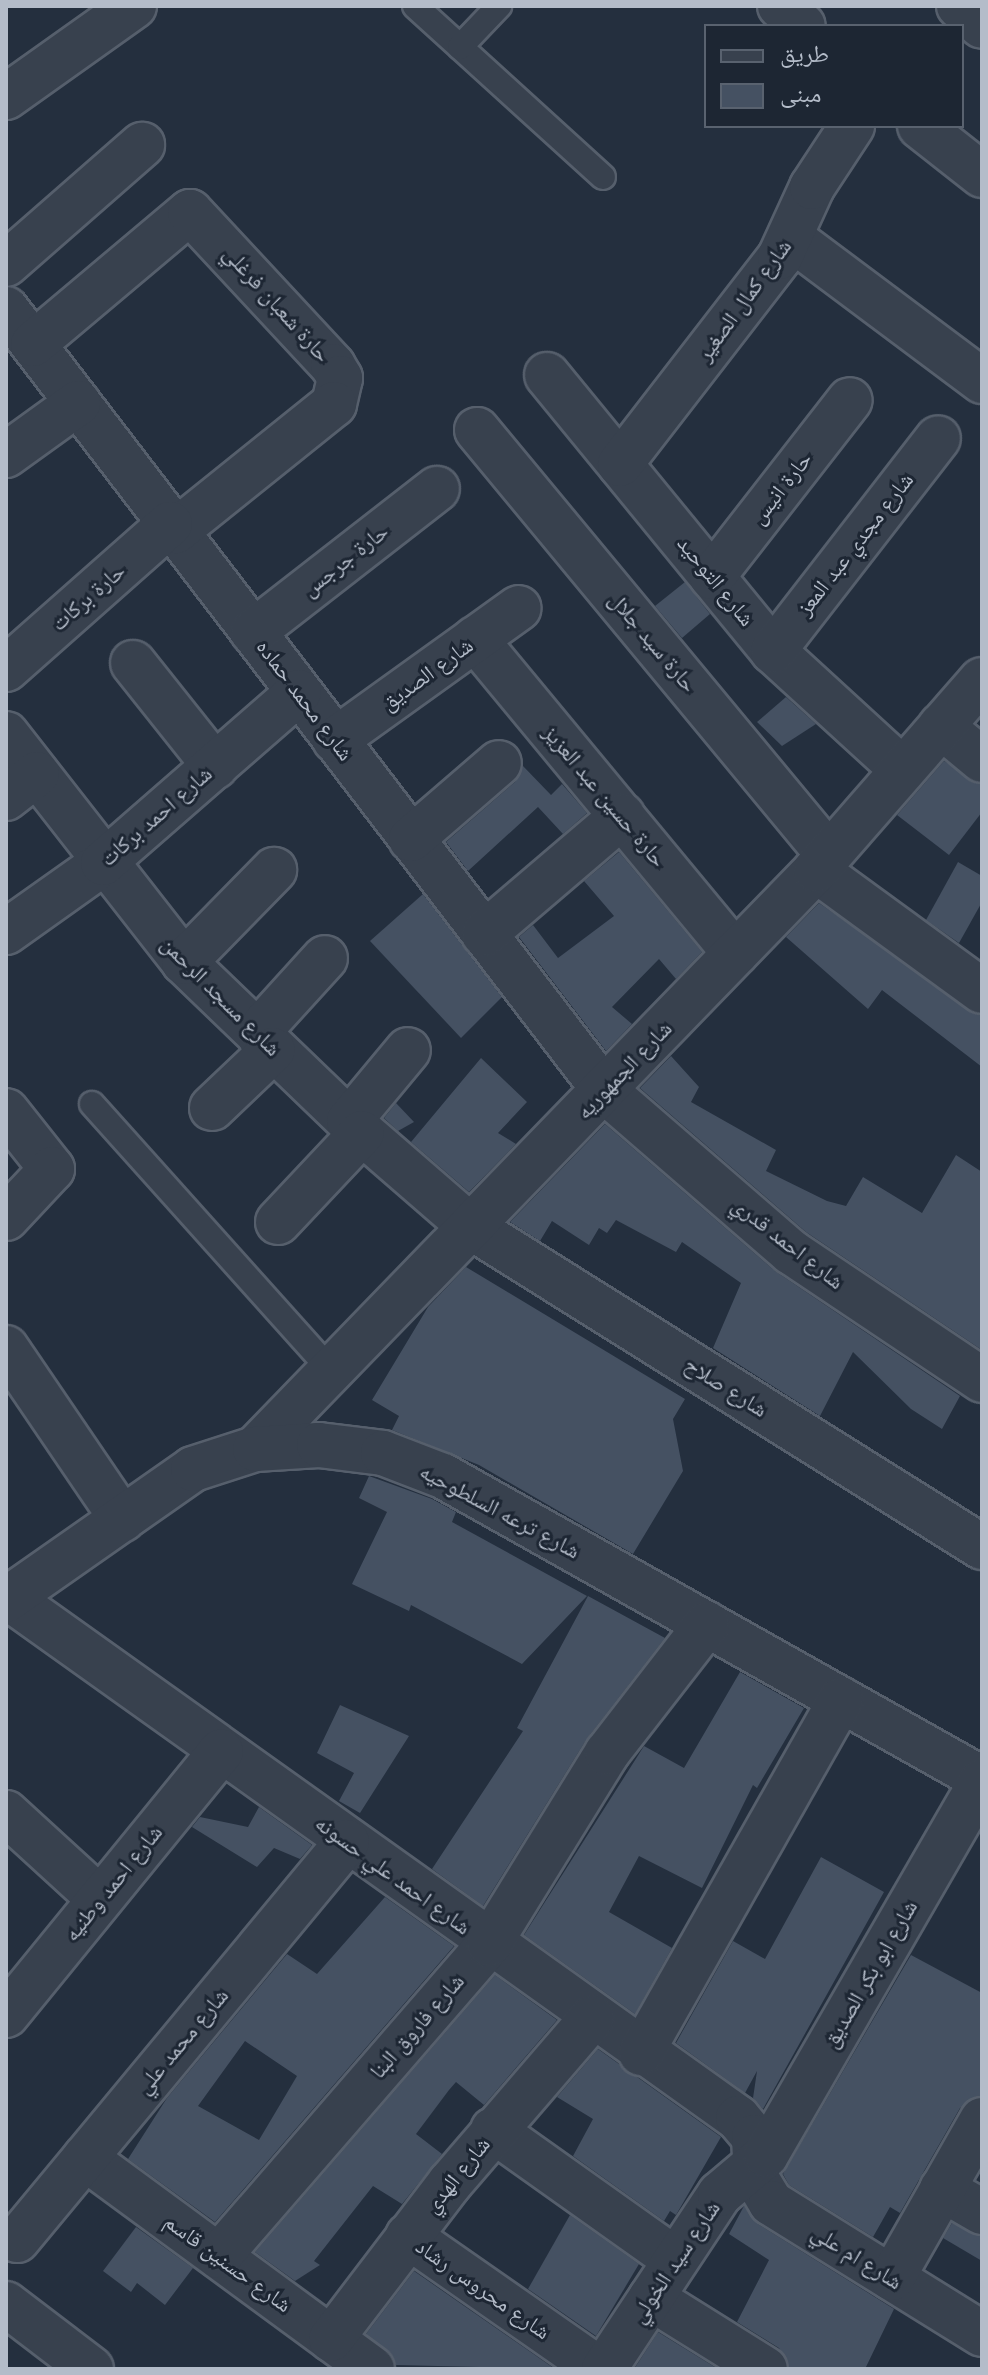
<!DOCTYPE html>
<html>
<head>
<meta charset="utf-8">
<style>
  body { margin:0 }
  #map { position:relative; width:988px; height:2375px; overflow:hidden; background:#242f3e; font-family:Inter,"Noto Naskh Arabic",sans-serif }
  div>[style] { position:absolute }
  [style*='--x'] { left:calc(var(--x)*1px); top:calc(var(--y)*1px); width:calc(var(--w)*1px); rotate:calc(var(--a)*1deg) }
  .building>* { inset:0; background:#455162 }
  .roads { filter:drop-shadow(2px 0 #565f6c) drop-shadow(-2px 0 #565f6c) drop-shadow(0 2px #565f6c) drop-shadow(0 -2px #565f6c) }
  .service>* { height:24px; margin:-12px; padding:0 12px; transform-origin:12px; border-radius:12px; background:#38414e }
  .minor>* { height:44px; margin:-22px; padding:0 22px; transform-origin:22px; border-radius:22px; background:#38414e }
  span { translate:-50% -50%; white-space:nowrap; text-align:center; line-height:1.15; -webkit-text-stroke:6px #1d2633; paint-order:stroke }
  .street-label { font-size:22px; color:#b4bcc9 }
  .frame { position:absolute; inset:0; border:8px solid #b4bcc9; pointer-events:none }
  .legend { position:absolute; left:704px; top:24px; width:260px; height:104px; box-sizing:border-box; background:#1d2633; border:2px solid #59626f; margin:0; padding:10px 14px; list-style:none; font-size:24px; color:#b4bcc9 }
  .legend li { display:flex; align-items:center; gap:16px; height:40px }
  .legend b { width:40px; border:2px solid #59626f }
</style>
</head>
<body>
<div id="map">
  <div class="building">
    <i style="clip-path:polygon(685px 582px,710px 614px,682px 638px,655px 606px)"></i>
    <i style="clip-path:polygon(786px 697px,816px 724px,782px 746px,757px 722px)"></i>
    <i style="clip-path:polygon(944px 761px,982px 784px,982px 812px,949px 855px,897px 815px)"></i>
    <i style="clip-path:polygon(523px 766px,551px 795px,562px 784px,587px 813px,563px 834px,538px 807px,468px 871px,446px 842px,515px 782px)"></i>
    <i style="clip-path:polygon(619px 852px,702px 952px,676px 979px,659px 959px,612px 1007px,632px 1024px,606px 1051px,519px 937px,533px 925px,558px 958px,614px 916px,584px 881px)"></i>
    <i style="clip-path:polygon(958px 862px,982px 876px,982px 902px,959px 943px,926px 920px)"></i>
    <i style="clip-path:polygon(423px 894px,502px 997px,461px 1038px,370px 941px)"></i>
    <i style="clip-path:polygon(819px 903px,982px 1016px,982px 1067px,882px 990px,868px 1009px,786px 937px)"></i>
    <i style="clip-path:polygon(671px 1056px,699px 1087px,691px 1102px,776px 1150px,766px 1171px,827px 1201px,846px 1206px,863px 1177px,922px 1213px,956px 1155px,982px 1172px,982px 1350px,806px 1232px,640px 1088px)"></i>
    <i style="clip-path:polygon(481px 1058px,527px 1102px,498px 1133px,516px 1144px,469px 1192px,411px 1142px)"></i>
    <i style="clip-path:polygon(396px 1103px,414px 1122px,398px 1131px,384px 1118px)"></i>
    <i style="clip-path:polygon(605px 1124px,775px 1271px,960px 1396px,942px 1429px,911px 1409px,853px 1352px,820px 1416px,713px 1348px,741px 1283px,682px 1242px,676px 1252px,616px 1220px,607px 1233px,599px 1228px,589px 1245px,552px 1221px,540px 1241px,510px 1222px)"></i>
    <i style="clip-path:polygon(466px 1267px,685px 1399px,673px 1419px,683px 1471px,633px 1554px,479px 1465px,392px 1430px,399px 1416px,372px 1400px,428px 1307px)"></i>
    <i style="clip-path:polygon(369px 1476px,432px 1499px,456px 1512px,452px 1522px,587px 1596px,522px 1664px,411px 1605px,409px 1611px,352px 1584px,387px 1512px,359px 1498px)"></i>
    <i style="clip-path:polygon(588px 1596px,665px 1638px,586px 1740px,483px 1906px,432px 1869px,523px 1731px,517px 1728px)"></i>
    <i style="clip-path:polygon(740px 1672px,804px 1708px,757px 1788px,753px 1785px,702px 1888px,639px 1856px,609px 1912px,672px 1948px,635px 2014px,524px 1935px,644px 1746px,684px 1768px)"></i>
    <i style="clip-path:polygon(340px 1705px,409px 1736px,360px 1813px,339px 1801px,354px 1773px,317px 1753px)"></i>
    <i style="clip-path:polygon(259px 1807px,312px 1845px,300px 1859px,274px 1848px,257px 1867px,192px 1827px,200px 1817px,248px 1827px)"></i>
    <i style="clip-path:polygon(821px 1857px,884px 1892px,763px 2109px,753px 2098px,757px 2071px,745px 2093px,676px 2043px,733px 1941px,765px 1959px)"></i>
    <i style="clip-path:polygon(evenodd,385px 1897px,454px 1946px,215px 2222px,128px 2159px,167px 2098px,287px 1954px,317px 1974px,385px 1897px,245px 2041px,297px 2076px,259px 2140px,198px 2106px,245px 2041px)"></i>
    <i style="clip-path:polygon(911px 1955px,982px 1993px,982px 2095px,960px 2108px,900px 2213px,890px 2207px,873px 2237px,789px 2185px,783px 2174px)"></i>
    <i style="clip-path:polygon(495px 1975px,557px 2020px,484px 2105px,456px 2082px,449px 2090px,416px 2134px,442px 2154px,402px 2204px,373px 2186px,314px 2261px,320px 2265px,295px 2281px,255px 2252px)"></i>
    <i style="clip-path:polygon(598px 2049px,721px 2137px,676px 2215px,670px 2211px,664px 2221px,573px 2156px,593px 2119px,557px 2097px)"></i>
    <i style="clip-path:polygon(744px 2206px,758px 2224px,894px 2309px,865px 2369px,790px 2369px,779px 2348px,737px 2322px,769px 2260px,729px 2234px)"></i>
    <i style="clip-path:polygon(570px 2215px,639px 2264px,596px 2336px,528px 2289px)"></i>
    <i style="clip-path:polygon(952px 2223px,982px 2237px,982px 2261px,943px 2238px)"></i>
    <i style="clip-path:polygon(136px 2227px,193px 2268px,165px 2305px,137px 2283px,131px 2292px,103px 2271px)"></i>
    <i style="clip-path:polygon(414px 2271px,555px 2369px,396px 2365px,366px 2334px)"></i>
    <i style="clip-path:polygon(658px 2332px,718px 2369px,634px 2369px)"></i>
  </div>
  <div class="roads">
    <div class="service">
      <i style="--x:415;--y:6;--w:254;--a:42.3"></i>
      <i style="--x:460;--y:47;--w:57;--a:-46.4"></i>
      <i style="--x:92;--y:1104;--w:358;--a:48.1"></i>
    </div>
    <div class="minor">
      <i style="--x:780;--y:6;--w:30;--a:41"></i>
      <i style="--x:959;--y:6;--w:30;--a:41"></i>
      <i style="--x:6;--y:97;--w:157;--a:-35.4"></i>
      <i style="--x:920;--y:126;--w:79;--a:38.3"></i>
      <i style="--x:791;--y:238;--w:239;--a:36.8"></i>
      <i style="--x:6;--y:264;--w:181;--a:-41.2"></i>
      <i style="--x:6;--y:309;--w:985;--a:52.55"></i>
      <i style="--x:605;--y:1091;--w:246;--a:40.9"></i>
      <i style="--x:791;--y:1252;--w:230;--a:33.8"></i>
      <i style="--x:33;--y:344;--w:205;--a:-40.1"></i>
      <i style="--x:190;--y:212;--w:210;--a:47.1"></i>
      <i style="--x:333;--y:366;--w:14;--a:60"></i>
      <i style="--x:340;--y:378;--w:27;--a:103"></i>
      <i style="--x:334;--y:404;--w:203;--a:141.2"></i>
      <i style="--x:547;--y:375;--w:357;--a:50.7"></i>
      <i style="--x:773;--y:651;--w:176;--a:42.5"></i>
      <i style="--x:477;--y:430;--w:552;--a:50.37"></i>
      <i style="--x:6;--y:455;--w:89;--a:-35.8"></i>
      <i style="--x:620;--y:464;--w:262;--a:-52.3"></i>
      <i style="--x:780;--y:257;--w:77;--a:-65.4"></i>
      <i style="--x:812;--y:187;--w:73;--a:-56.7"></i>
      <i style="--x:712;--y:577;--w:224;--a:-52.1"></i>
      <i style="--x:253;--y:632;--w:233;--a:-37.9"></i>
      <i style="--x:475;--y:639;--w:408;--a:50.4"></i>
      <i style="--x:773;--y:651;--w:269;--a:-52.2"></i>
      <i style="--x:133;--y:663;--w:132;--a:51.5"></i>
      <i style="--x:6;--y:669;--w:219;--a:-41.5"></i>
      <i style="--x:941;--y:726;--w:53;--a:39.7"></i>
      <i style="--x:6;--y:734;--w:289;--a:52"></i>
      <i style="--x:184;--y:962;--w:229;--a:43.9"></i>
      <i style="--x:349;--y:1121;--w:162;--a:41"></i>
      <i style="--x:471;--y:1227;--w:603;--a:32.06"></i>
      <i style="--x:335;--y:740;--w:226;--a:-35.7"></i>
      <i style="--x:6;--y:798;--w:39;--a:-38"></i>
      <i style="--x:411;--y:839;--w:116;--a:-40.8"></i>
      <i style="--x:816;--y:870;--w:205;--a:36.1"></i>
      <i style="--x:6;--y:932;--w:119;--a:-35.4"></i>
      <i style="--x:103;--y:863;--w:260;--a:-41.1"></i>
      <i style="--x:484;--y:934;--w:182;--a:-40.5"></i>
      <i style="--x:184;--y:962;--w:129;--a:-45.6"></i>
      <i style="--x:261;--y:1039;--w:16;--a:-75"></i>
      <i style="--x:265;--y:1024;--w:89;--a:-47.7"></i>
      <i style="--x:212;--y:1108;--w:84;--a:-43.6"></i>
      <i style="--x:6;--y:1111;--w:74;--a:51.6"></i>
      <i style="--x:52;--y:1169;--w:67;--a:133.2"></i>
      <i style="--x:349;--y:1121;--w:92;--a:-50.3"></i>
      <i style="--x:278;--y:1222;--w:122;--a:-46.7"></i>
      <i style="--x:6;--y:1348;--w:207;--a:55.8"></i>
      <i style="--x:255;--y:1449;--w:806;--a:-45.9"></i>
      <i style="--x:816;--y:870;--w:252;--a:-48.9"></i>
      <i style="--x:9;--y:1598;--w:895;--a:35.5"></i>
      <i style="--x:738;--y:2118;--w:25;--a:50"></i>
      <i style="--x:754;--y:2137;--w:41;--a:87.2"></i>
      <i style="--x:756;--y:2178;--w:29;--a:59"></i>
      <i style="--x:771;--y:2203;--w:248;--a:31.8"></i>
      <i style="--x:6;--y:1600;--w:228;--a:-35"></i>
      <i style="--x:193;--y:1469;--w:65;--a:-17.9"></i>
      <i style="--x:255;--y:1449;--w:64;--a:-3.6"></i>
      <i style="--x:319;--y:1445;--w:64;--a:7.1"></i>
      <i style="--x:383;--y:1453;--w:64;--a:21"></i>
      <i style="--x:443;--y:1476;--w:618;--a:29.34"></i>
      <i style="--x:6;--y:1813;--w:127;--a:42.5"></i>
      <i style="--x:6;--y:2015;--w:340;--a:-50.8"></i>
      <i style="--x:641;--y:2053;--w:406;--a:-60.5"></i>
      <i style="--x:493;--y:2130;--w:224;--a:35.4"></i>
      <i style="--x:85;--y:2158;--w:356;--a:36.3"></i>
      <i style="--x:942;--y:2189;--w:46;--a:29.9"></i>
      <i style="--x:408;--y:2236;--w:233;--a:34.9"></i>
      <i style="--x:17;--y:2240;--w:517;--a:-50.34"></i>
      <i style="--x:219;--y:2256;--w:413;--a:-49.1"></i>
      <i style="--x:489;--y:1944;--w:225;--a:-58.3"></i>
      <i style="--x:607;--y:1753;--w:163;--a:-52.2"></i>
      <i style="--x:892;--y:2278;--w:182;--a:-60.3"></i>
      <i style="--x:651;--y:2298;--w:134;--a:31.9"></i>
      <i style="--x:6;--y:2304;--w:107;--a:37.4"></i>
      <i style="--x:331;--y:2339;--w:196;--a:-52.7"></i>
      <i style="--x:450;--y:2183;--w:218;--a:-49.3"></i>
      <i style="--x:604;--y:2369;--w:210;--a:-56.5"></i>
      <i style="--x:720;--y:2194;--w:60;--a:-40.3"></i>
      <i style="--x:766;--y:2155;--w:432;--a:-60"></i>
    </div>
  </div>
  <div class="street-label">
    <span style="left:744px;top:300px;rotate:-54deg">شارع كمال الصغير</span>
    <span style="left:277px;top:304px;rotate:48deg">حارة شعبان فرغلي</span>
    <span style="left:781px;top:488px;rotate:-52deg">حارة انيس</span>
    <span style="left:855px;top:544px;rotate:-52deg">شارع مجدي عبد المعز</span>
    <span style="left:345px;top:560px;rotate:-38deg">حارة جرجس</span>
    <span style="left:716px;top:581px;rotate:51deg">شارع التوحيد</span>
    <span style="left:88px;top:597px;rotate:-41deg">حارة بركات</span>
    <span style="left:653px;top:642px;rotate:50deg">حارة سيد جلال</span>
    <span style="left:427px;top:674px;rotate:-36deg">شارع الصديق</span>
    <span style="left:305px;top:700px;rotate:53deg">شارع محمد حماده</span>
    <span style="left:605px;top:796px;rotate:50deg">حارة حسين عبد العزيز</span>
    <span style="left:156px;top:816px;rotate:-41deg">شارع احمد بركات</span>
    <span style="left:221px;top:996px;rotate:45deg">شارع مسجد الرحمن</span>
    <span style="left:624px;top:1070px;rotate:-46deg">شارع الجمهوريه</span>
    <span style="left:788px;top:1243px;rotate:38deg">شارع احمد قدري</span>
    <span style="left:726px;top:1387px;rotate:32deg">شارع صلاح</span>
    <span style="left:500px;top:1511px;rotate:28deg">شارع ترعه السلطوحيه</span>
    <span style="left:393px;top:1875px;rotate:36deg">شارع احمد علي حسونه</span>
    <span style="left:113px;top:1883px;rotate:-51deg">شارع احمد وطنيه</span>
    <span style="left:870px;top:1974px;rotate:-60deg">شارع ابو بكر الصديق</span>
    <span style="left:417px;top:2026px;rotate:-49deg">شارع فاروق البنا</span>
    <span style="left:182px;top:2041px;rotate:-50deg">شارع محمد علي</span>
    <span style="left:457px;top:2175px;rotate:-51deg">شارع الهدي</span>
    <span style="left:857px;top:2257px;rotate:32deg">شارع ام علي</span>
    <span style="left:675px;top:2262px;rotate:-56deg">شارع سيد الخولي</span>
    <span style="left:228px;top:2263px;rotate:36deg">شارع حسنين قاسم</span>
    <span style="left:483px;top:2289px;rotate:35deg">شارع محروس رشاد</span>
  </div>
  <div class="frame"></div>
  <ul class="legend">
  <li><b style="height:10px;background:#38414e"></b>طريق</li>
  <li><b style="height:22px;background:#455162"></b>مبنى</li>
  </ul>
</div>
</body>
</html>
